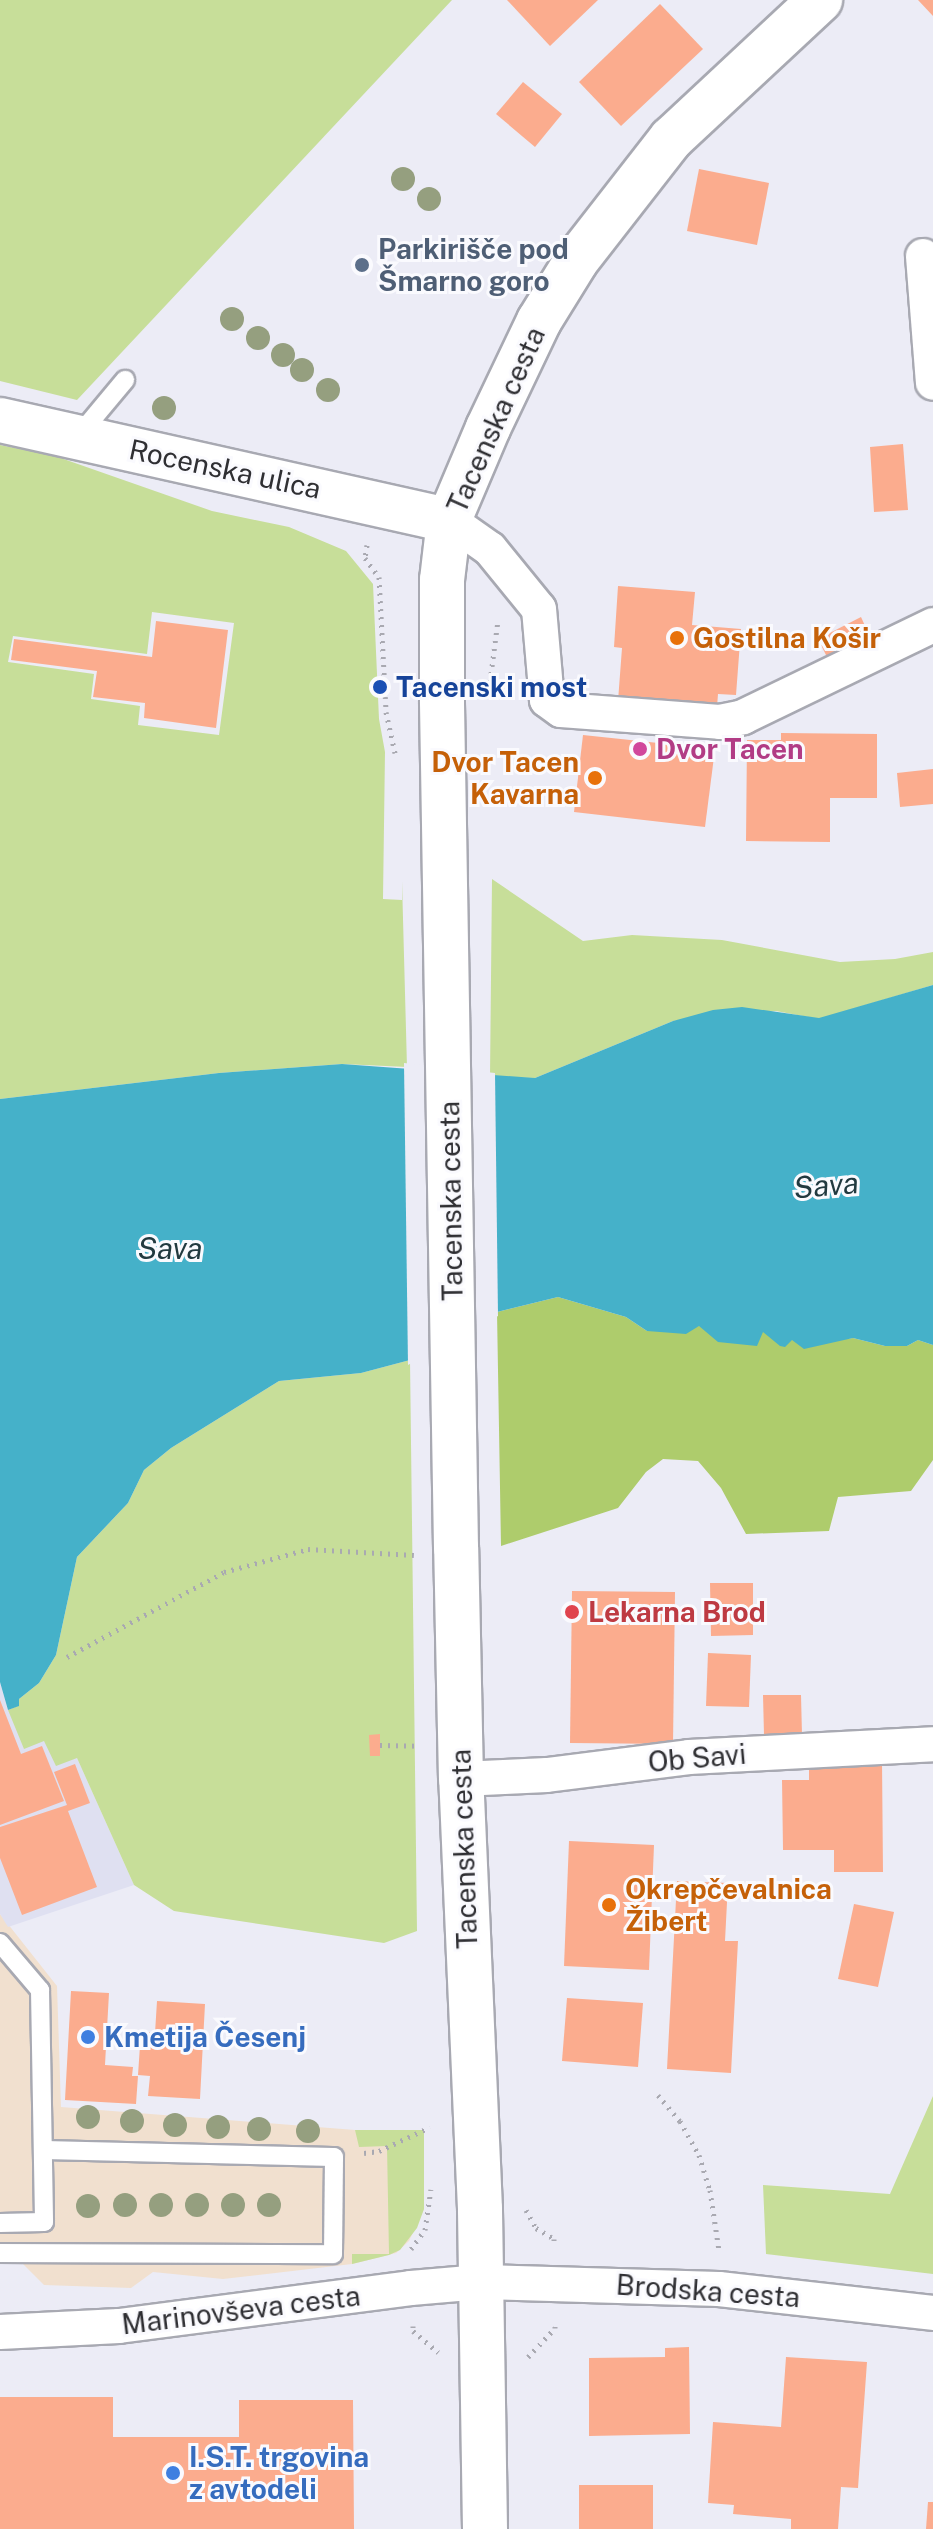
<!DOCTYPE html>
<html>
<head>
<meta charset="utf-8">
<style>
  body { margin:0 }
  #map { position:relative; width:933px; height:2529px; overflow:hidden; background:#ececf6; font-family:"Public Sans",sans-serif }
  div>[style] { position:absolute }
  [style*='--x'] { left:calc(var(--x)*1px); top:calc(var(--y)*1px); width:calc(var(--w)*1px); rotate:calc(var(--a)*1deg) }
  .commercial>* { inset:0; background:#f1e0cf }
  .built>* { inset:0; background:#dfe0f1 }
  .green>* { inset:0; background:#c7de99 }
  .forest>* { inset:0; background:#aecc6c }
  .water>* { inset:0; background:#45b1c9 }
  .pier>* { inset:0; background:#ececf6 }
  .building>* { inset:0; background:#fbac8e }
  .path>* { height:5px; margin-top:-2.5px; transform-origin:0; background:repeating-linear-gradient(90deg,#a9a9b1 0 2px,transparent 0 8px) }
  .roads { filter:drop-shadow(2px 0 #a8a9b2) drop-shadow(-2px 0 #a8a9b2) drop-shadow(0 2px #a8a9b2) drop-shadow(0 -2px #a8a9b2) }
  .lane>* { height:18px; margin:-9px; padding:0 9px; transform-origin:9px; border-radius:9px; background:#fff }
  .street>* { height:34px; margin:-17px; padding:0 17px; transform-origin:17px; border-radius:17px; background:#fff }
  .secondary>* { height:44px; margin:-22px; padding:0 22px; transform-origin:22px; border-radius:22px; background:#fff }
  .trees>* { width:24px; height:24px; margin:-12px; border-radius:50%; background:#959f7f }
  .dots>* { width:22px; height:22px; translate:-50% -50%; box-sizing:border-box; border:4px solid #fafafe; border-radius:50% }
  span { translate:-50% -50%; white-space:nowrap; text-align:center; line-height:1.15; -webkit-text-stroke:6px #fafafe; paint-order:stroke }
  .service-label { font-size:28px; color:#4e5e75; font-weight:700 }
  .left { translate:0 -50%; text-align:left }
  .street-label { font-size:28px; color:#2f2f33 }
  .food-label { font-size:28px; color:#c56008; font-weight:700 }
  .right { translate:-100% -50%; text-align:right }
  .transit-label { font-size:28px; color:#164399; font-weight:700 }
  .hotel-label { font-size:28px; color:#b23c85; font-weight:700 }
  .health-label { font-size:28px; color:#be3a42; font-weight:700 }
  .shop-label { font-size:28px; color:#366cbe; font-weight:700 }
  .water-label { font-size:30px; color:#223a40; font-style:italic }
</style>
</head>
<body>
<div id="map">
  <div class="commercial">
    <i style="clip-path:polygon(0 1914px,57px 1986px,61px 2107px,355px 2130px,424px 2130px,424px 2209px,409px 2241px,396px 2253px,352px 2264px,223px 2279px,153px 2272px,131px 2288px,44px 2285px,23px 2264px,0 2264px)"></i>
  </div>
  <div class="built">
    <i style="clip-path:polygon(0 1682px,8px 1710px,44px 1741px,77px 1758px,134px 1885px,8px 1927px,0 1914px)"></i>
  </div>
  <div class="green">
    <i style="clip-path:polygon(0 0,452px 0,77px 400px,0 381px)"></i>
    <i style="clip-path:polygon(evenodd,0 445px,55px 456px,212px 511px,289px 527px,346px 551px,373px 584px,379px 719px,385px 752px,383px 899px,402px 900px,402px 881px,407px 1067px,342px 1064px,219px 1073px,0 1099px,0 445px,152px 612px,234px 623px,219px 735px,138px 725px,140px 706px,91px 699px,94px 674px,8px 662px,13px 636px,147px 654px,152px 612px)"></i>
    <i style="clip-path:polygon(492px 879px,583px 941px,632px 935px,722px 940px,840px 962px,895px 959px,933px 952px,933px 985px,819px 1019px,776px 1011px,673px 1021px,535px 1078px,490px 1077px)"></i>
    <i style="clip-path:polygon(410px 1360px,417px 1931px,384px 1943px,174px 1911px,134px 1885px,77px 1758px,56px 1766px,44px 1741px,24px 1749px,8px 1710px,18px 1706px,19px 1699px,39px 1683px,56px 1655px,77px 1557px,128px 1503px,144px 1470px,171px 1448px,279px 1381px,361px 1373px)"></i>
    <i style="clip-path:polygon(933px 2096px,933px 2274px,766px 2254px,763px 2185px,890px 2194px)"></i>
    <i style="clip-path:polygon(355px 2130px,424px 2130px,424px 2209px,417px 2228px,400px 2250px,389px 2255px,352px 2264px,352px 2254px,389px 2254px,387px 2146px,359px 2147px)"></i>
  </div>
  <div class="forest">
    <i style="clip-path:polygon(558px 1297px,626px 1317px,647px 1331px,699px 1326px,763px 1331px,792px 1340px,822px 1342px,853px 1338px,885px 1346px,907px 1346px,918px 1340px,933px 1345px,933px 1460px,911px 1491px,838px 1497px,829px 1531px,746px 1534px,721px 1488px,698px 1461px,663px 1459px,646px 1472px,618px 1508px,501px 1546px,497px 1312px)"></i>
  </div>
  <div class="water">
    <i style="clip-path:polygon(933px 985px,933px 1345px,918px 1340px,907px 1346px,885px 1346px,853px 1338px,804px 1349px,792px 1340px,785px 1347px,780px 1346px,763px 1332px,757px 1346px,718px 1342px,699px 1326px,686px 1334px,647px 1331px,626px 1317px,558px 1297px,497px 1312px,410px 1360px,361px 1373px,279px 1381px,171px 1448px,144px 1470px,128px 1503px,77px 1557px,56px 1655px,39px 1683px,19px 1699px,19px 1706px,8px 1710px,0 1682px,0 1099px,219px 1073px,342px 1064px,535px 1078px,673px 1021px,713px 1010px,742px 1007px,819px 1018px)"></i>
  </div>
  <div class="pier">
    <i style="clip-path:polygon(404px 1063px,495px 1073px,498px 1316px,408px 1365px)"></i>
  </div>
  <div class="building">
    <i style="clip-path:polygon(507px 0,598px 0,550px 46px)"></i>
    <i style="clip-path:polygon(918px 0,933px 0,933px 16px)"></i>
    <i style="clip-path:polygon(660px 4px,703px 49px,621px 126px,579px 82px)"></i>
    <i style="clip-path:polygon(523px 82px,562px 114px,535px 147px,496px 114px)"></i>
    <i style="clip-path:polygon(699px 169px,769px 183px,757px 245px,687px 231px)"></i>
    <i style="clip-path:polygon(903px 444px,908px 510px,874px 512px,870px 447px)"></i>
    <i style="clip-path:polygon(618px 586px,695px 592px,692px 625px,741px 629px,736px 695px,718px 694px,717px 707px,618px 701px,622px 648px,614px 647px)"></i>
    <i style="clip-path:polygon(861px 617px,871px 639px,829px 661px,818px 639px)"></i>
    <i style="clip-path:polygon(156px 621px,228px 630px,216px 728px,144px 718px,145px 703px,93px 697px,97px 671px,11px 660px,14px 639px,152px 657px)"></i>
    <i style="clip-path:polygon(781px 733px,877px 734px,877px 798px,830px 798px,830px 842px,746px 841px,747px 740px,781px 740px)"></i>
    <i style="clip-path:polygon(583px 735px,715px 749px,705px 827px,574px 812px)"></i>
    <i style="clip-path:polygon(933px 769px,933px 804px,900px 807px,897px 773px)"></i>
    <i style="clip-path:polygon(710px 1583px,753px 1583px,753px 1635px,711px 1636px)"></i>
    <i style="clip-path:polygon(572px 1591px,675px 1592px,673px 1744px,570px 1743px)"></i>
    <i style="clip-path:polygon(708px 1653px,751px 1655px,749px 1707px,706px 1706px)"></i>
    <i style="clip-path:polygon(763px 1695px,801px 1695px,802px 1735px,764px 1735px)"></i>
    <i style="clip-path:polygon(0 1700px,21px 1754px,42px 1746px,64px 1801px,0 1825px)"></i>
    <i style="clip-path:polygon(380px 1734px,380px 1756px,370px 1756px,369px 1735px)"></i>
    <i style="clip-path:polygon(882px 1760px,883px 1872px,834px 1872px,834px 1850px,783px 1850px,782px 1780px,809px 1780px,809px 1761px)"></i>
    <i style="clip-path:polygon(75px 1764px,90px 1803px,68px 1811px,97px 1887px,22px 1915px,0 1858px,0 1827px,67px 1805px,54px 1772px)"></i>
    <i style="clip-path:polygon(569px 1841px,654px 1845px,649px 1970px,564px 1966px)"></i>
    <i style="clip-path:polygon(677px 1881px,728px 1883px,725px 1941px,738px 1941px,731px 2073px,667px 2069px)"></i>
    <i style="clip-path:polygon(854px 1904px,894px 1912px,878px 1987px,838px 1979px)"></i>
    <i style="clip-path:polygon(71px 1991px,109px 1993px,105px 2065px,133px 2067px,132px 2076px,138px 2076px,136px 2104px,65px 2100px)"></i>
    <i style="clip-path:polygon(567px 1998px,643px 2003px,638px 2067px,562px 2061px)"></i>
    <i style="clip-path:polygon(157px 2001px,205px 2004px,200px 2099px,148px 2096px,150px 2076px,138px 2075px,141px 2031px,155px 2033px)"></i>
    <i style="clip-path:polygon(689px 2347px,690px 2434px,589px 2436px,589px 2358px,665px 2357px,665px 2348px)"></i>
    <i style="clip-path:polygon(786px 2357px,867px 2362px,858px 2488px,841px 2487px,838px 2529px,791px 2529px,791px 2519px,733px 2514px,734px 2505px,708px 2503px,713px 2422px,781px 2427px)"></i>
    <i style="clip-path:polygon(0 2397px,113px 2397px,113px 2437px,239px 2437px,239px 2400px,353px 2400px,354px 2529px,0 2529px)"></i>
    <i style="clip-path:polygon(579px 2485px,653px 2485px,653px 2529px,579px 2529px)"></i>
    <i style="clip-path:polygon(928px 2502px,933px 2502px,933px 2529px,926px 2529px)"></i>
  </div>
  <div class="path">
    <i style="--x:367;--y:545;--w:13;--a:99"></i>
    <i style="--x:365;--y:558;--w:24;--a:54"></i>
    <i style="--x:379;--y:577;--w:135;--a:87"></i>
    <i style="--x:386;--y:712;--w:42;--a:77.6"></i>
    <i style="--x:490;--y:682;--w:63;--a:-82.6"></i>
    <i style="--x:67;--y:1657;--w:179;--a:-28.4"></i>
    <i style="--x:224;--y:1572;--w:87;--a:-15.3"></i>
    <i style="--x:308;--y:1549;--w:106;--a:3.2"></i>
    <i style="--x:380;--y:1745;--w:39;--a:1"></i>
    <i style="--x:658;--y:2095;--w:34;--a:50"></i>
    <i style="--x:680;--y:2121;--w:39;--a:61"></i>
    <i style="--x:699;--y:2155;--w:37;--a:73"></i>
    <i style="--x:710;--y:2190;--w:61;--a:81.5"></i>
    <i style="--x:364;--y:2153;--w:15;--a:-8"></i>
    <i style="--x:379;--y:2151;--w:56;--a:-25.2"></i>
    <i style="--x:526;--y:2210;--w:21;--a:61"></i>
    <i style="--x:536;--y:2228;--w:21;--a:31"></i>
    <i style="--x:554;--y:2239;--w:5;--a:90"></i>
    <i style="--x:411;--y:2249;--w:24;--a:-54"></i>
    <i style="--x:425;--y:2230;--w:41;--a:-81.7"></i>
    <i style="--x:413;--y:2326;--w:5;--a:90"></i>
    <i style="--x:413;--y:2331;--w:33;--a:40"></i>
    <i style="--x:528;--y:2357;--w:40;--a:-47"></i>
    <i style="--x:555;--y:2328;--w:6;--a:-90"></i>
  </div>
  <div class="roads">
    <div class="lane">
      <i style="--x:79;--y:435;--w:72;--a:-50.1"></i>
      <i style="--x:0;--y:1943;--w:62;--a:49.6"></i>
      <i style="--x:40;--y:1990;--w:232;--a:89"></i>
      <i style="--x:44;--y:2222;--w:44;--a:178.7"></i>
      <i style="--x:0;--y:2253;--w:333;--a:0.2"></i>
      <i style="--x:333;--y:2254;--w:97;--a:-89.4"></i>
      <i style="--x:334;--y:2157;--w:291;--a:-178.6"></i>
    </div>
    <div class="street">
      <i style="--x:923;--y:256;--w:127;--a:85.5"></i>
      <i style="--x:449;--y:520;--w:50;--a:35.3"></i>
      <i style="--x:490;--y:549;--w:77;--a:50.8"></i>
      <i style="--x:539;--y:609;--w:91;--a:85"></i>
      <i style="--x:547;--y:700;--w:17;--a:36"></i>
      <i style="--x:561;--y:710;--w:159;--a:4.3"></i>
      <i style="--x:720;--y:722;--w:24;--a:-12"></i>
      <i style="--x:743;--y:717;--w:211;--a:-25.8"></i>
      <i style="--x:461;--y:1779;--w:86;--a:-2.7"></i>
      <i style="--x:547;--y:1775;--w:143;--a:-7.2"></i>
      <i style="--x:689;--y:1757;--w:244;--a:-3"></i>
      <i style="--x:0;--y:2332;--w:119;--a:-2.9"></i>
      <i style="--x:119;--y:2326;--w:294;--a:-7.4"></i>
      <i style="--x:411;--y:2288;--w:70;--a:-4.9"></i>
      <i style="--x:481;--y:2282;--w:238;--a:1.7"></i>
      <i style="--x:719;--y:2289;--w:215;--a:6.4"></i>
    </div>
    <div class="secondary">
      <i style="--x:0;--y:420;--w:460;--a:12.6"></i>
      <i style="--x:485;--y:2529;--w:320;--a:-90.9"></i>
      <i style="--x:480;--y:2209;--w:430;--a:-92.5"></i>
      <i style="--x:461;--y:1779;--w:231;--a:-91.2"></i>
      <i style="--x:456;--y:1548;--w:847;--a:-90.95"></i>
      <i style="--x:442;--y:701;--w:121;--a:-90"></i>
      <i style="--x:442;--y:580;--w:60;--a:-83.3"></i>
      <i style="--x:449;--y:520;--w:100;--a:-67"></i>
      <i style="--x:488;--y:428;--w:119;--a:-64.5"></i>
      <i style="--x:539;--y:321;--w:70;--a:-58.3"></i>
      <i style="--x:576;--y:261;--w:155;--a:-52.1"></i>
      <i style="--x:671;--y:139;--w:204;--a:-43"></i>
    </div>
  </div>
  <div class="trees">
    <i style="left:403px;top:179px"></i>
    <i style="left:429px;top:199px"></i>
    <i style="left:232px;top:319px"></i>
    <i style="left:258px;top:338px"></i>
    <i style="left:283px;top:355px"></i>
    <i style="left:302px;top:370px"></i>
    <i style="left:328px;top:390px"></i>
    <i style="left:164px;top:408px"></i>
    <i style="left:88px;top:2117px"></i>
    <i style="left:132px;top:2121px"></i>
    <i style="left:175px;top:2125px"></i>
    <i style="left:218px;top:2127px"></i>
    <i style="left:259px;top:2129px"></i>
    <i style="left:308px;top:2131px"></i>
    <i style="left:125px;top:2205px"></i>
    <i style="left:161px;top:2205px"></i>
    <i style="left:197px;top:2205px"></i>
    <i style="left:233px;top:2205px"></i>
    <i style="left:269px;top:2205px"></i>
    <i style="left:88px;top:2206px"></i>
  </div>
  <div class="dots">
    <i style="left:362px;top:265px;background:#5c6f8a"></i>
    <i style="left:677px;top:638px;background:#e8710a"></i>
    <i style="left:380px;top:687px;background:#1a4fb4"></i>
    <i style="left:640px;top:749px;background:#d1479c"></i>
    <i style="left:595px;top:778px;background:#e8710a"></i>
    <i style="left:572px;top:1612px;background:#e0444e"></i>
    <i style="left:609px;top:1905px;background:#e8710a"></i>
    <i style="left:88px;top:2037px;background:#3f7fe0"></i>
    <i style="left:173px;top:2473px;background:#3f7fe0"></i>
  </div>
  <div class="service-label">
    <span class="left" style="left:378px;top:265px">Parkirišče pod<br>Šmarno goro</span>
  </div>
  <div class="street-label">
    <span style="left:496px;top:420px;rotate:-66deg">Tacenska cesta</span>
    <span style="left:225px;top:469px;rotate:12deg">Rocenska ulica</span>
    <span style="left:451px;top:1201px;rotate:-91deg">Tacenska cesta</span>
    <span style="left:697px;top:1758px;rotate:-5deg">Ob Savi</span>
    <span style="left:464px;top:1849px;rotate:-92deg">Tacenska cesta</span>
    <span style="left:708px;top:2291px;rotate:4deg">Brodska cesta</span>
    <span style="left:241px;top:2310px;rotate:-7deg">Marinovševa cesta</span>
  </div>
  <div class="food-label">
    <span class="left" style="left:693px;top:638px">Gostilna Košir</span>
    <span class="right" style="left:579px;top:778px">Dvor Tacen<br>Kavarna</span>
    <span class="left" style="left:625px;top:1905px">Okrepčevalnica<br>Žibert</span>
  </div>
  <div class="transit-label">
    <span class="left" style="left:396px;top:687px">Tacenski most</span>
  </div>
  <div class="hotel-label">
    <span class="left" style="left:656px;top:749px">Dvor Tacen</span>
  </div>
  <div class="health-label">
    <span class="left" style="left:588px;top:1612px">Lekarna Brod</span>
  </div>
  <div class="shop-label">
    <span class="left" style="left:104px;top:2037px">Kmetija Česenj</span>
    <span class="left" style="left:189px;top:2473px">I.S.T. trgovina<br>z avtodeli</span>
  </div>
  <div class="water-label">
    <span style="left:826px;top:1185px;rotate:-5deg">Sava</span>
    <span style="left:170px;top:1248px">Sava</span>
  </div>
</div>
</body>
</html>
